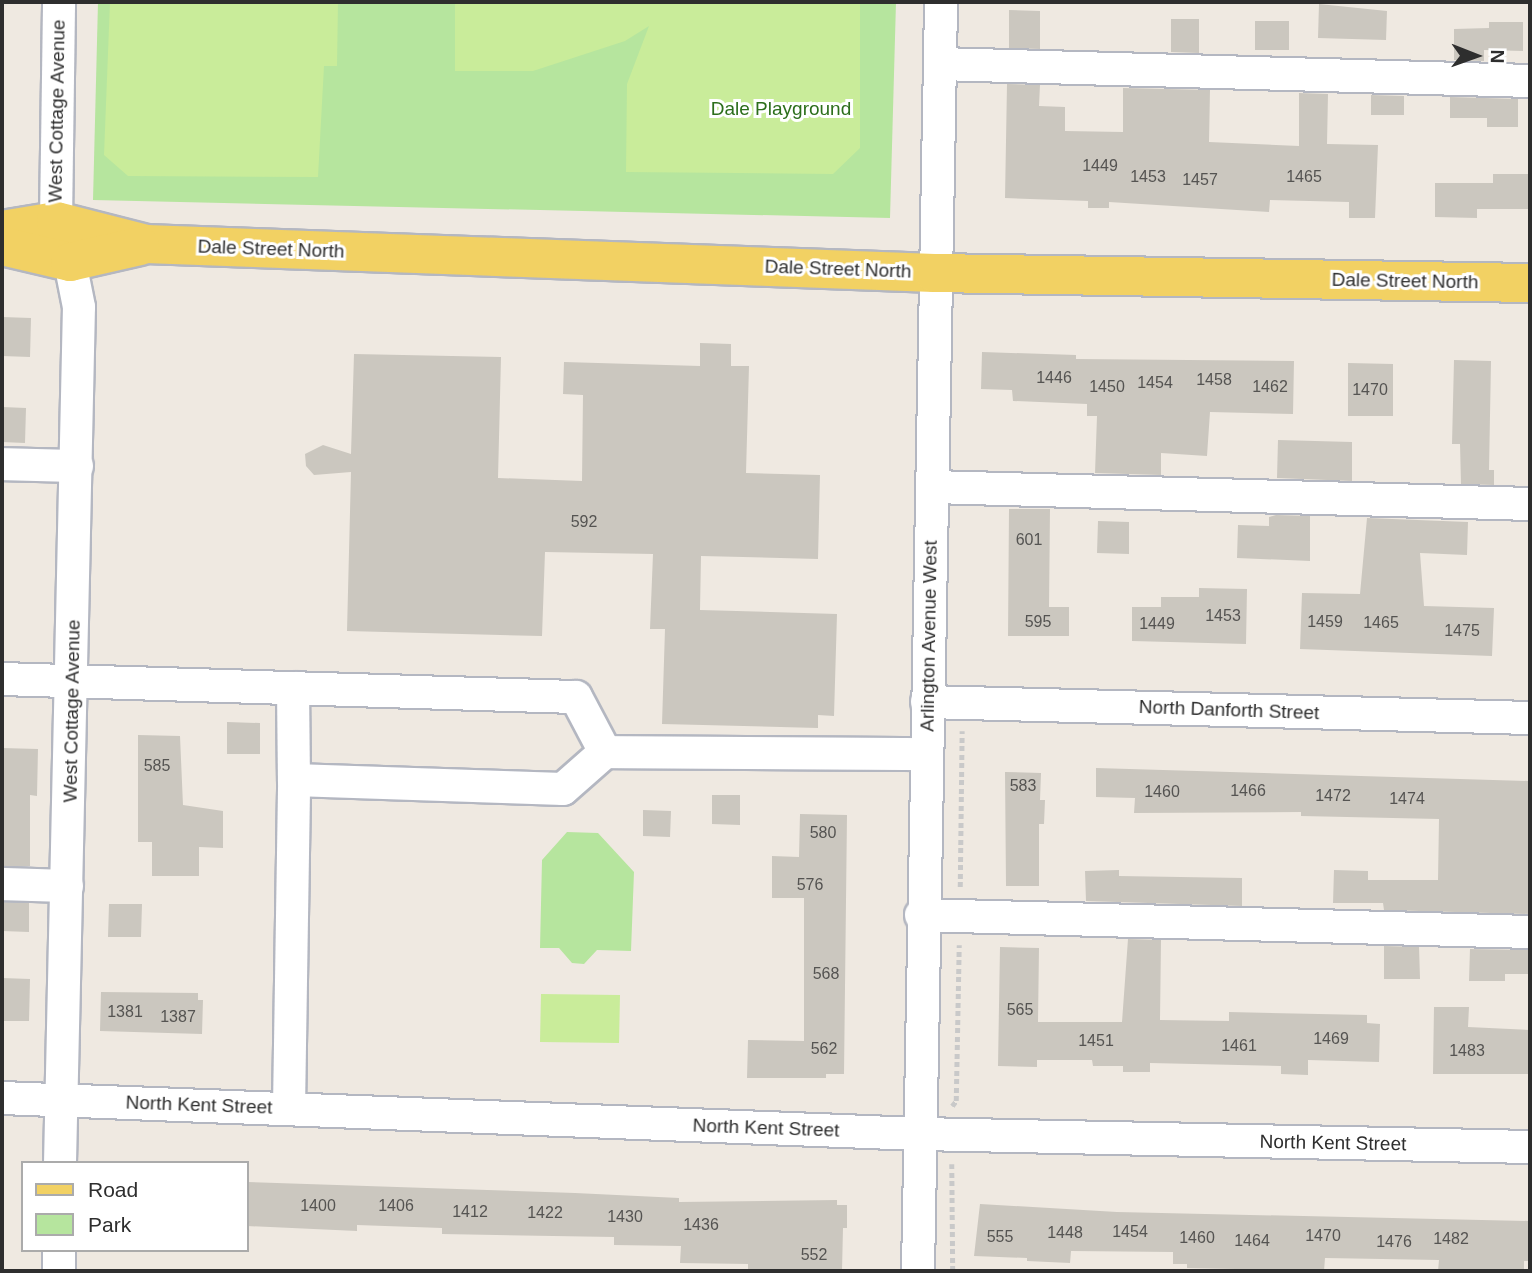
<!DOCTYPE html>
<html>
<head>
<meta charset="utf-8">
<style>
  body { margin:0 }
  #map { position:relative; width:1532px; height:1273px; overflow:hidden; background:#efe9e1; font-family:Arial,sans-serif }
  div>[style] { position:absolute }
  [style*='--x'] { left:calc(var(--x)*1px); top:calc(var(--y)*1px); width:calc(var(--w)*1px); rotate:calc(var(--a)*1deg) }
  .green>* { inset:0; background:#b6e59e }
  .pitch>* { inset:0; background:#c9ec9a }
  .building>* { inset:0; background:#cbc7bf }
  .path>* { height:4.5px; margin-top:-2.25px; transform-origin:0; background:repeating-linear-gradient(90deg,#c9c9c9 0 5px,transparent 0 8.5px) }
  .roads { filter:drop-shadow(2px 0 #b4b7c1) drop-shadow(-2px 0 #b4b7c1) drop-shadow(0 2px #b4b7c1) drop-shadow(0 -2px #b4b7c1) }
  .minor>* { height:32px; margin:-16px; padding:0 16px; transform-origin:16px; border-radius:16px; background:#fff }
  .major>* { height:38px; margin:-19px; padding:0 19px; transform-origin:19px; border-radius:19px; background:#f2d163 }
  span { translate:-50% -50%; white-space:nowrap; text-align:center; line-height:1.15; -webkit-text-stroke:6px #fff; paint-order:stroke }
  .number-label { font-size:16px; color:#555452 }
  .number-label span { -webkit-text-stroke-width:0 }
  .park-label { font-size:19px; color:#2c6e1b }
  .street-label { font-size:19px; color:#2e2e2e }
  .frame { position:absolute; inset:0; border:4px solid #2e2e2e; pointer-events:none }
  .legend { position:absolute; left:21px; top:1161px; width:228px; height:91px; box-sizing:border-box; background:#fff; border:2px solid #ababab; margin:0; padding:9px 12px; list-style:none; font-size:21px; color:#2e2e2e }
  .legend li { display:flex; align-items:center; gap:14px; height:35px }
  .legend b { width:35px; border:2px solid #ababab }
  .north { position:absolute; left:1441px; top:21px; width:70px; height:70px; -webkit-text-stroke:5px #fff; paint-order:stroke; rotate:91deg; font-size:19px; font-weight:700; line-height:28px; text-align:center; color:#2e2e2e }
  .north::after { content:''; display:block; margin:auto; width:24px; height:32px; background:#2e2e2e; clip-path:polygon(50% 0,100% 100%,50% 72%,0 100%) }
</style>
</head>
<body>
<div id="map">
  <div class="green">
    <i style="clip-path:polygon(98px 2px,896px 2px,890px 218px,93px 200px)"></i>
    <i style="clip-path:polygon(567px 832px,598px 833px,634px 872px,631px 951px,597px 950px,584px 964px,572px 963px,559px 948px,540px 948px,542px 860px)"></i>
  </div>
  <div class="pitch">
    <i style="clip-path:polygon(110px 2px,338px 2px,337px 66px,324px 66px,318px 177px,128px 176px,104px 155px)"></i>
    <i style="clip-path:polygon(455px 2px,860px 2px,860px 148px,833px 174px,626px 172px,627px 84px,649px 26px,625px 41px,533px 71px,455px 71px)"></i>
    <i style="clip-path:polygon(541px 994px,620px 995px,619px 1043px,540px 1042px)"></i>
  </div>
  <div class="building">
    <i style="clip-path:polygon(1319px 4px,1387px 11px,1386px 40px,1318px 38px)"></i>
    <i style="clip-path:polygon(1009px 10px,1040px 11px,1040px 49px,1009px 48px)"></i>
    <i style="clip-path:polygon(1171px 19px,1199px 19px,1199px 53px,1171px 52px)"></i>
    <i style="clip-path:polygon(1255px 21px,1289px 21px,1289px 50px,1255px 50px)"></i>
    <i style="clip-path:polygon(1489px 22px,1523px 22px,1523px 51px,1484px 50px,1484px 61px,1454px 60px,1454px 29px,1489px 28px)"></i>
    <i style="clip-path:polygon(1007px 84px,1040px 85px,1039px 106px,1065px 107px,1065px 131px,1123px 132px,1123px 88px,1210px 90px,1209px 142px,1299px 146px,1299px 93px,1328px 94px,1327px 144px,1378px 145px,1375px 218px,1349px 218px,1349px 202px,1270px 200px,1269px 212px,1109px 202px,1109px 208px,1088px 208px,1088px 201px,1005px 198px)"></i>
    <i style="clip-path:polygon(1371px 95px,1404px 96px,1404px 115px,1371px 115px)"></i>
    <i style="clip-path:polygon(1450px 97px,1518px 99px,1518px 127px,1487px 127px,1487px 118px,1450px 118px)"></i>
    <i style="clip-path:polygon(1493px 174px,1530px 174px,1529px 209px,1477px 209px,1477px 218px,1435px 217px,1435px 183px,1493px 183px)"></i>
    <i style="clip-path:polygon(2px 317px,31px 318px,30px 357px,2px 356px)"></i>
    <i style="clip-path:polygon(700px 343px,731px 344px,731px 366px,749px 366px,746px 473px,820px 475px,818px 559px,701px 556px,700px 610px,837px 614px,834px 716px,818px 715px,818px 728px,662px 724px,665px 629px,650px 629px,653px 554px,545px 552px,542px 636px,347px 631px,351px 472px,314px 475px,306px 466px,305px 454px,323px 445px,351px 454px,354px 354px,501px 357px,498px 478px,582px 481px,583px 395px,563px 394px,564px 362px,700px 366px)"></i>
    <i style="clip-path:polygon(982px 352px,1076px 355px,1076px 359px,1294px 361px,1293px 414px,1210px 412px,1207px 456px,1161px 453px,1161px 475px,1095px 473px,1097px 416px,1087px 416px,1087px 404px,1013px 401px,1012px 390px,981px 389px)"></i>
    <i style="clip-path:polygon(1454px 360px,1491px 361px,1489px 470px,1494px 470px,1494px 485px,1461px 484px,1460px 444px,1452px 444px)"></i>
    <i style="clip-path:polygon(1348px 363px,1393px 364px,1393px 416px,1348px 416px)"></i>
    <i style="clip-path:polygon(2px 407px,26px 408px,25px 443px,2px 442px)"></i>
    <i style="clip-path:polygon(1278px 440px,1352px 442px,1352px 481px,1277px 478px)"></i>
    <i style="clip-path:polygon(1009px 509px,1050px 509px,1049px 607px,1069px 607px,1069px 636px,1008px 636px)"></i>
    <i style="clip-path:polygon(1276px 515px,1310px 516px,1310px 561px,1237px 558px,1238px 525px,1269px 526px,1269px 517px)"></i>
    <i style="clip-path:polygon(1367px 518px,1468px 522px,1467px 555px,1420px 553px,1424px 606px,1494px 608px,1492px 656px,1300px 649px,1302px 593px,1360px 594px)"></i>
    <i style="clip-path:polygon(1098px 521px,1129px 522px,1129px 554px,1097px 553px)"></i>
    <i style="clip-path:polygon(1199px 588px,1247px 589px,1246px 644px,1132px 641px,1132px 607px,1161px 607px,1161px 597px,1199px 597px)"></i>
    <i style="clip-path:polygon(227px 722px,260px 723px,260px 754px,227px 754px)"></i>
    <i style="clip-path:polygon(138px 735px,180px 736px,183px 805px,223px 811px,223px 848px,199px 847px,199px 876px,152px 876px,152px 842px,138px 842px)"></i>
    <i style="clip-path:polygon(2px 748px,38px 749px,37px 796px,30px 795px,30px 866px,2px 866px)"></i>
    <i style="clip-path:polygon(1096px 768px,1530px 781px,1530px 914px,1384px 910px,1383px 903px,1333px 903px,1334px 870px,1368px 871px,1368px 880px,1438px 880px,1439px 819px,1301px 816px,1301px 812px,1134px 813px,1135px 798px,1096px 797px)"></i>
    <i style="clip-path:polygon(1005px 772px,1041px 773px,1040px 800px,1045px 800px,1044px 824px,1039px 824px,1039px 886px,1006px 886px)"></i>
    <i style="clip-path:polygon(712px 795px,740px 795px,740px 825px,712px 824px)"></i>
    <i style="clip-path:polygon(643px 810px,671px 811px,670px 837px,643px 836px)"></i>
    <i style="clip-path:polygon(800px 814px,847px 815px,844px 1074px,826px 1074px,826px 1078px,747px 1078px,748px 1040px,804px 1041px,804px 898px,772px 898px,772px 856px,799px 857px)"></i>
    <i style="clip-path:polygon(1119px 870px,1119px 876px,1242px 878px,1242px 906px,1086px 901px,1085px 871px)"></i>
    <i style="clip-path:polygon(2px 902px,29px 903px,29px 932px,2px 931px)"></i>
    <i style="clip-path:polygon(109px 904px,142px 904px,141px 937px,108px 937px)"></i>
    <i style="clip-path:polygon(1128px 939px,1161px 940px,1160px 1020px,1229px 1021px,1229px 1012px,1367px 1015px,1367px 1023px,1380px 1024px,1379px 1062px,1308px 1060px,1308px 1075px,1281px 1074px,1281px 1066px,1150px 1063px,1150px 1072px,1123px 1072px,1123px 1066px,1093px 1066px,1092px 1060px,1037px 1060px,1037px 1067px,998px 1066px,1000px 947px,1039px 948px,1038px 1022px,1122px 1022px)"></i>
    <i style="clip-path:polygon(1384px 946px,1419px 947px,1420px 979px,1384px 979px)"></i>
    <i style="clip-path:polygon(1470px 949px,1530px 950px,1530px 974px,1505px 974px,1505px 981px,1469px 981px)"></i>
    <i style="clip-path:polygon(2px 978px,30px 979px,29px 1021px,2px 1021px)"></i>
    <i style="clip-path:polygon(101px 992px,198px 993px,198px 1000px,203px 1000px,202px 1034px,100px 1031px)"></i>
    <i style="clip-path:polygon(1434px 1007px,1469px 1007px,1468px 1027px,1530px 1030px,1530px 1074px,1433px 1074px)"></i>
    <i style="clip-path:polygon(247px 1182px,575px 1193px,679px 1198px,679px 1202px,837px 1200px,837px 1205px,847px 1205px,847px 1228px,843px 1228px,842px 1271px,748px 1271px,748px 1264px,680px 1263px,681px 1246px,614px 1245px,614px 1237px,442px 1234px,442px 1228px,357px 1225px,357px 1231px,247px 1226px)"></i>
    <i style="clip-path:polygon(980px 1204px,1117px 1212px,1530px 1221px,1530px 1261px,1524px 1261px,1524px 1271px,1438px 1271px,1439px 1260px,1325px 1258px,1324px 1271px,1187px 1268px,1187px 1264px,1173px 1264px,1173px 1252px,1071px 1251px,1070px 1263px,1027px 1261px,1027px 1258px,974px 1256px)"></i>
  </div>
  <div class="path">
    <i style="--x:960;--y:887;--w:156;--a:-89.3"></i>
    <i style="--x:952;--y:1106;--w:6;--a:-51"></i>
    <i style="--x:956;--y:1101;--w:156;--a:-88.9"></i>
    <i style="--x:952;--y:1164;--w:107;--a:89.5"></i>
  </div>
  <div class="roads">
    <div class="minor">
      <i style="--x:940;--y:64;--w:590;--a:1.65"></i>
      <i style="--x:56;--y:221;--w:219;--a:-89.2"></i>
      <i style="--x:2;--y:464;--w:75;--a:1.5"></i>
      <i style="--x:933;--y:487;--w:597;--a:1.63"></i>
      <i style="--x:2;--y:679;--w:574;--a:1.8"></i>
      <i style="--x:576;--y:697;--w:62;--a:62.2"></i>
      <i style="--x:293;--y:688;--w:92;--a:89.4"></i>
      <i style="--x:927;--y:702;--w:603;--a:1.52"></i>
      <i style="--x:2;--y:884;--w:65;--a:1.8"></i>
      <i style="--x:921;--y:915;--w:609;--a:1.6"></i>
      <i style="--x:2;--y:1098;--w:919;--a:2.25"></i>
      <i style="--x:920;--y:1134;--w:610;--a:1.22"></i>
      <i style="--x:289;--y:1108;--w:328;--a:-89.1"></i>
      <i style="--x:294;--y:780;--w:269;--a:1.9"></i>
      <i style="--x:563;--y:789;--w:56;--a:-41.4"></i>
      <i style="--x:605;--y:752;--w:321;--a:0.4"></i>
      <i style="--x:60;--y:1163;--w:856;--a:-88.73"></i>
      <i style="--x:79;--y:307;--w:46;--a:-101.3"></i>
      <i style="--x:59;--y:1271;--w:21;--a:-90"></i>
      <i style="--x:918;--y:1271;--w:1269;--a:-88.96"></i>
    </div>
    <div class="major">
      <i style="--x:2;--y:230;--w:55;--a:-9.5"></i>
      <i style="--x:56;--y:221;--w:93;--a:14.3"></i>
      <i style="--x:146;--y:244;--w:789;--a:2.11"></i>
      <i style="--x:934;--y:273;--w:596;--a:0.96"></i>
      <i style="--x:2;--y:246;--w:70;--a:13.2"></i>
      <i style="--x:70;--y:262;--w:72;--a:-12.9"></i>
    </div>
  </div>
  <div class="number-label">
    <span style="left:1100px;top:166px">1449</span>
    <span style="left:1148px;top:177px">1453</span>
    <span style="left:1304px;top:177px">1465</span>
    <span style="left:1200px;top:180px">1457</span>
    <span style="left:1054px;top:378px">1446</span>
    <span style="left:1214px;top:380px">1458</span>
    <span style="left:1155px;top:383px">1454</span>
    <span style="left:1107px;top:387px">1450</span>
    <span style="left:1270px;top:387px">1462</span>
    <span style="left:1370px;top:390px">1470</span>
    <span style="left:584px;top:522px">592</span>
    <span style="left:1029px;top:540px">601</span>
    <span style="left:1223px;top:616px">1453</span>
    <span style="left:1038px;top:622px">595</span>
    <span style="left:1325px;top:622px">1459</span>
    <span style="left:1381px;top:623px">1465</span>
    <span style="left:1157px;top:624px">1449</span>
    <span style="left:1462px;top:631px">1475</span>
    <span style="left:157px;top:766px">585</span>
    <span style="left:1023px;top:786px">583</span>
    <span style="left:1248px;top:791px">1466</span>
    <span style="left:1162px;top:792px">1460</span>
    <span style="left:1333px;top:796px">1472</span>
    <span style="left:1407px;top:799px">1474</span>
    <span style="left:823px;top:833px">580</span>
    <span style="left:810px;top:885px">576</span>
    <span style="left:826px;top:974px">568</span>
    <span style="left:1020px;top:1010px">565</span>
    <span style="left:125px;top:1012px">1381</span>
    <span style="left:178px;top:1017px">1387</span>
    <span style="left:1331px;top:1039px">1469</span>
    <span style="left:1096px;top:1041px">1451</span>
    <span style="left:1239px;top:1046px">1461</span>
    <span style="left:824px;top:1049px">562</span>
    <span style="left:1467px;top:1051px">1483</span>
    <span style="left:318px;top:1206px">1400</span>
    <span style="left:396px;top:1206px">1406</span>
    <span style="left:470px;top:1212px">1412</span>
    <span style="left:545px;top:1213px">1422</span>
    <span style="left:625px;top:1217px">1430</span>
    <span style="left:701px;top:1225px">1436</span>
    <span style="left:1130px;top:1232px">1454</span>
    <span style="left:1065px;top:1233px">1448</span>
    <span style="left:1323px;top:1236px">1470</span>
    <span style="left:1000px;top:1237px">555</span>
    <span style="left:1197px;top:1238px">1460</span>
    <span style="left:1451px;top:1239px">1482</span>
    <span style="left:1252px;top:1241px">1464</span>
    <span style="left:1394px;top:1242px">1476</span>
    <span style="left:814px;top:1255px">552</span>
  </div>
  <div class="park-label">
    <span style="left:781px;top:109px">Dale Playground</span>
  </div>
  <div class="street-label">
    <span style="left:57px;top:111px;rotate:-89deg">West Cottage Avenue</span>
    <span style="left:271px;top:249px;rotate:2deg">Dale Street North</span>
    <span style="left:838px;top:269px;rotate:2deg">Dale Street North</span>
    <span style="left:1405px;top:281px;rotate:1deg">Dale Street North</span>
    <span style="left:929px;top:636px;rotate:-89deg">Arlington Avenue West</span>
    <span style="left:1229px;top:710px;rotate:2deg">North Danforth Street</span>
    <span style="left:72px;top:711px;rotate:-89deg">West Cottage Avenue</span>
    <span style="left:199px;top:1105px;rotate:2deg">North Kent Street</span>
    <span style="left:766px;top:1128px;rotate:2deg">North Kent Street</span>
    <span style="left:1333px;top:1143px;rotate:1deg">North Kent Street</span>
  </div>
  <div class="frame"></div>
  <ul class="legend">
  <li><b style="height:9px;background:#f2d163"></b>Road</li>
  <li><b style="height:19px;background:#b6e59e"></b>Park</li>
  </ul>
  <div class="north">N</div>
</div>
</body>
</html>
